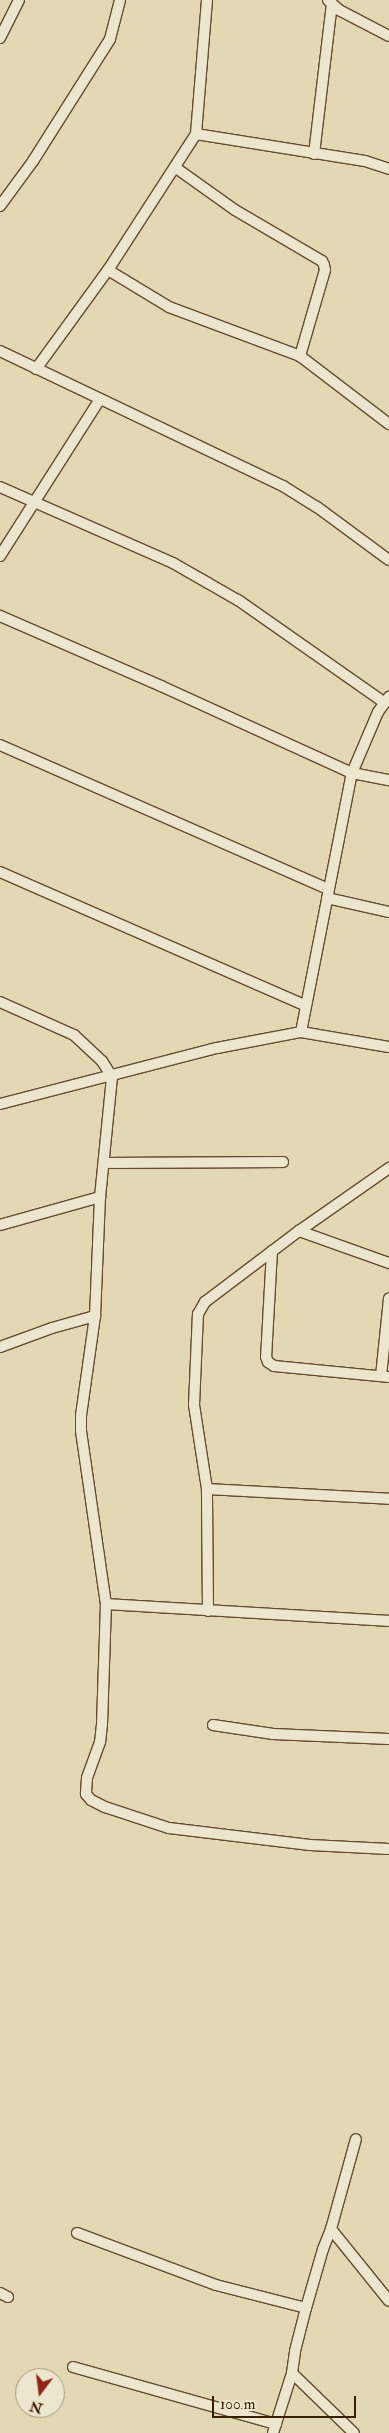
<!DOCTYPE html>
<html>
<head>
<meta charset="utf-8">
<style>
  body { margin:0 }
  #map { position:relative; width:389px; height:2433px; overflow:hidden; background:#e2d8b4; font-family:"IM FELL Double Pica",serif }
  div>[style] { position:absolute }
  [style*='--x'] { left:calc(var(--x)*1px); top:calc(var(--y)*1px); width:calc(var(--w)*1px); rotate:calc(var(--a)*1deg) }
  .roads { filter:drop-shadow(1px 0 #644c2f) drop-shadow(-1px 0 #644c2f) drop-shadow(0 1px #644c2f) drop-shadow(0 -1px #644c2f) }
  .minor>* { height:10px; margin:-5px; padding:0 5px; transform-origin:5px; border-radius:5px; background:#ece6ce }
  span { translate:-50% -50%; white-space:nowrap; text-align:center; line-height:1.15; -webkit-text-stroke:4.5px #ece6ce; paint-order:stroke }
  .north { position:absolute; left:15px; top:2368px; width:50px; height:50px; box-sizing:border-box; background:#ece6ce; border:1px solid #a5967d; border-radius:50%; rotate:195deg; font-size:14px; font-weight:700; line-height:20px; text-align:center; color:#3a1d03 }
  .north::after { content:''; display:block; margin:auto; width:18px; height:22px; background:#8f2418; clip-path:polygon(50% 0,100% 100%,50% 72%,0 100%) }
  .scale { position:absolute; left:212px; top:2396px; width:144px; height:22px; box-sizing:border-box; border:2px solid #3a1d03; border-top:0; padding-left:6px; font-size:15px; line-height:18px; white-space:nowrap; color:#3a1d03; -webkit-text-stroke:4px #ece6ce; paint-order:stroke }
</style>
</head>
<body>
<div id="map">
  <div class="roads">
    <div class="minor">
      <i style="--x:328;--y:0;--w:15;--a:42"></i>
      <i style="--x:339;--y:10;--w:56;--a:27.5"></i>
      <i style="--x:0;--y:38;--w:42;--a:-63.4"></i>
      <i style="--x:196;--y:134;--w:171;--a:9.1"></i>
      <i style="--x:365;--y:161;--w:25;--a:18"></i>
      <i style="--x:314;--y:154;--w:151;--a:-83.2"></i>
      <i style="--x:176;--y:168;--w:72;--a:35.4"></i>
      <i style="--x:235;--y:210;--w:101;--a:30.4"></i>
      <i style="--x:322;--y:261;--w:4;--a:63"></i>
      <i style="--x:324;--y:265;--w:5;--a:79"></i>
      <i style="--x:325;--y:270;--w:90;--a:106.2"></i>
      <i style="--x:0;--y:206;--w:56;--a:-53.7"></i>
      <i style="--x:33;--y:161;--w:144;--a:-57.7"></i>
      <i style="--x:110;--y:39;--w:40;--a:-75.6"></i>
      <i style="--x:108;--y:270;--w:71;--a:31.2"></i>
      <i style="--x:169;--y:307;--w:140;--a:20.5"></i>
      <i style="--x:300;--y:356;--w:112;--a:37.4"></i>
      <i style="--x:0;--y:351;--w:314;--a:25.5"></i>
      <i style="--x:283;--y:486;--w:40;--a:32"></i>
      <i style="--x:317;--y:507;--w:89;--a:36.4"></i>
      <i style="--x:36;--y:369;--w:122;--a:-54"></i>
      <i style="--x:108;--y:270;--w:162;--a:-57.1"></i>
      <i style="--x:196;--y:134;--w:134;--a:-85.3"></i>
      <i style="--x:0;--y:487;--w:189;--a:23.7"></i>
      <i style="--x:173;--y:563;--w:40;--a:29.7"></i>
      <i style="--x:208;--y:583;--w:34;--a:30"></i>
      <i style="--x:238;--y:600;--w:179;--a:35"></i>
      <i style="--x:0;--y:556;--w:186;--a:-57.5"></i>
      <i style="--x:0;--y:616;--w:176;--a:23.5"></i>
      <i style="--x:161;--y:686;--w:210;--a:24.5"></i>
      <i style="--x:352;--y:773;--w:38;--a:11"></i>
      <i style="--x:0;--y:745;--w:358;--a:23.7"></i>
      <i style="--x:0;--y:872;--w:333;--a:23.6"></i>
      <i style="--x:327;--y:898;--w:64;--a:12.7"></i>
      <i style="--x:0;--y:1002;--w:81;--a:24"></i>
      <i style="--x:74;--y:1035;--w:38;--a:43"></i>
      <i style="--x:102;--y:1061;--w:19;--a:58"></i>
      <i style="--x:112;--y:1077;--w:121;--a:95.7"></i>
      <i style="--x:100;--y:1197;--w:119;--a:92.4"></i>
      <i style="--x:95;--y:1316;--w:101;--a:98"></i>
      <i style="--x:81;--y:1416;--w:15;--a:90"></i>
      <i style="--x:81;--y:1431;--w:175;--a:81.8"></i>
      <i style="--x:106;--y:1604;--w:120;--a:91.9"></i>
      <i style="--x:102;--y:1724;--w:18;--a:96"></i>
      <i style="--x:100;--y:1742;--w:38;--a:110"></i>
      <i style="--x:87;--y:1778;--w:16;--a:94"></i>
      <i style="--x:86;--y:1794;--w:8;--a:50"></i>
      <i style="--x:91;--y:1800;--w:16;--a:27"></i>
      <i style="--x:105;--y:1807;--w:67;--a:18.2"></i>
      <i style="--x:169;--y:1828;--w:142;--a:6.9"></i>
      <i style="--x:310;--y:1845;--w:79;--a:2.9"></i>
      <i style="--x:301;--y:1032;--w:264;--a:-78.9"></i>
      <i style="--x:352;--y:773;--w:66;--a:-66.9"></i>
      <i style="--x:378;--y:712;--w:19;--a:-54"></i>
      <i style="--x:0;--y:1104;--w:224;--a:-14.5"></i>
      <i style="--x:217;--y:1048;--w:86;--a:-10.8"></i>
      <i style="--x:301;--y:1032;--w:89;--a:9.7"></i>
      <i style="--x:104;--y:1163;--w:179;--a:-0.3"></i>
      <i style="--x:0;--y:1225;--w:104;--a:-15.6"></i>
      <i style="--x:299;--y:1231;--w:96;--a:19.6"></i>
      <i style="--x:272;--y:1251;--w:106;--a:93.2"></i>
      <i style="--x:266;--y:1357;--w:5;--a:68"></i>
      <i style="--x:268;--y:1362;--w:7;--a:34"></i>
      <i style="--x:274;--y:1366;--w:116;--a:5.5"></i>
      <i style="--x:0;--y:1347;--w:55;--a:-20.1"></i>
      <i style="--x:52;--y:1328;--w:45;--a:-15.6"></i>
      <i style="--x:381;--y:1376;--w:78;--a:-84.1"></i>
      <i style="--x:207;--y:1489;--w:182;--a:3.1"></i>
      <i style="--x:106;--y:1604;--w:284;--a:3.4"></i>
      <i style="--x:208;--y:1611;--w:122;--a:-90.5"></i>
      <i style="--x:207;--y:1489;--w:85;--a:-98.8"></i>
      <i style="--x:194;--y:1405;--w:91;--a:-87.5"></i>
      <i style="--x:198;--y:1314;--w:14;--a:-60"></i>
      <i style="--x:205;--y:1302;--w:118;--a:-37.1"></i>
      <i style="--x:299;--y:1231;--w:110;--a:-35"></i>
      <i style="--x:213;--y:1725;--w:61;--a:8.5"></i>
      <i style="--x:273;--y:1734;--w:116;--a:2.5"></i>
      <i style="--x:331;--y:2229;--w:92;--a:51.1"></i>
      <i style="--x:77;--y:2233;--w:148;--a:20.5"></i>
      <i style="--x:216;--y:2285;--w:93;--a:14.3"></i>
      <i style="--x:0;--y:2293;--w:9;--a:27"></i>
      <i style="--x:73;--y:2367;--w:211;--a:15.7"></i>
      <i style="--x:292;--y:2373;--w:86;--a:44.1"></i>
      <i style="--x:273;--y:2433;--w:63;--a:-72.4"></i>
      <i style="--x:292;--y:2373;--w:22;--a:-82"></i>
      <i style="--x:295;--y:2351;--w:44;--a:-75.7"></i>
      <i style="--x:306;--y:2308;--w:61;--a:-73.9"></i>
      <i style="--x:323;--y:2249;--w:22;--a:-68"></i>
      <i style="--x:331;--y:2229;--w:93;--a:-74.5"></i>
    </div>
  </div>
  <div class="north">N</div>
  <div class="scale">100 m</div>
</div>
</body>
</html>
